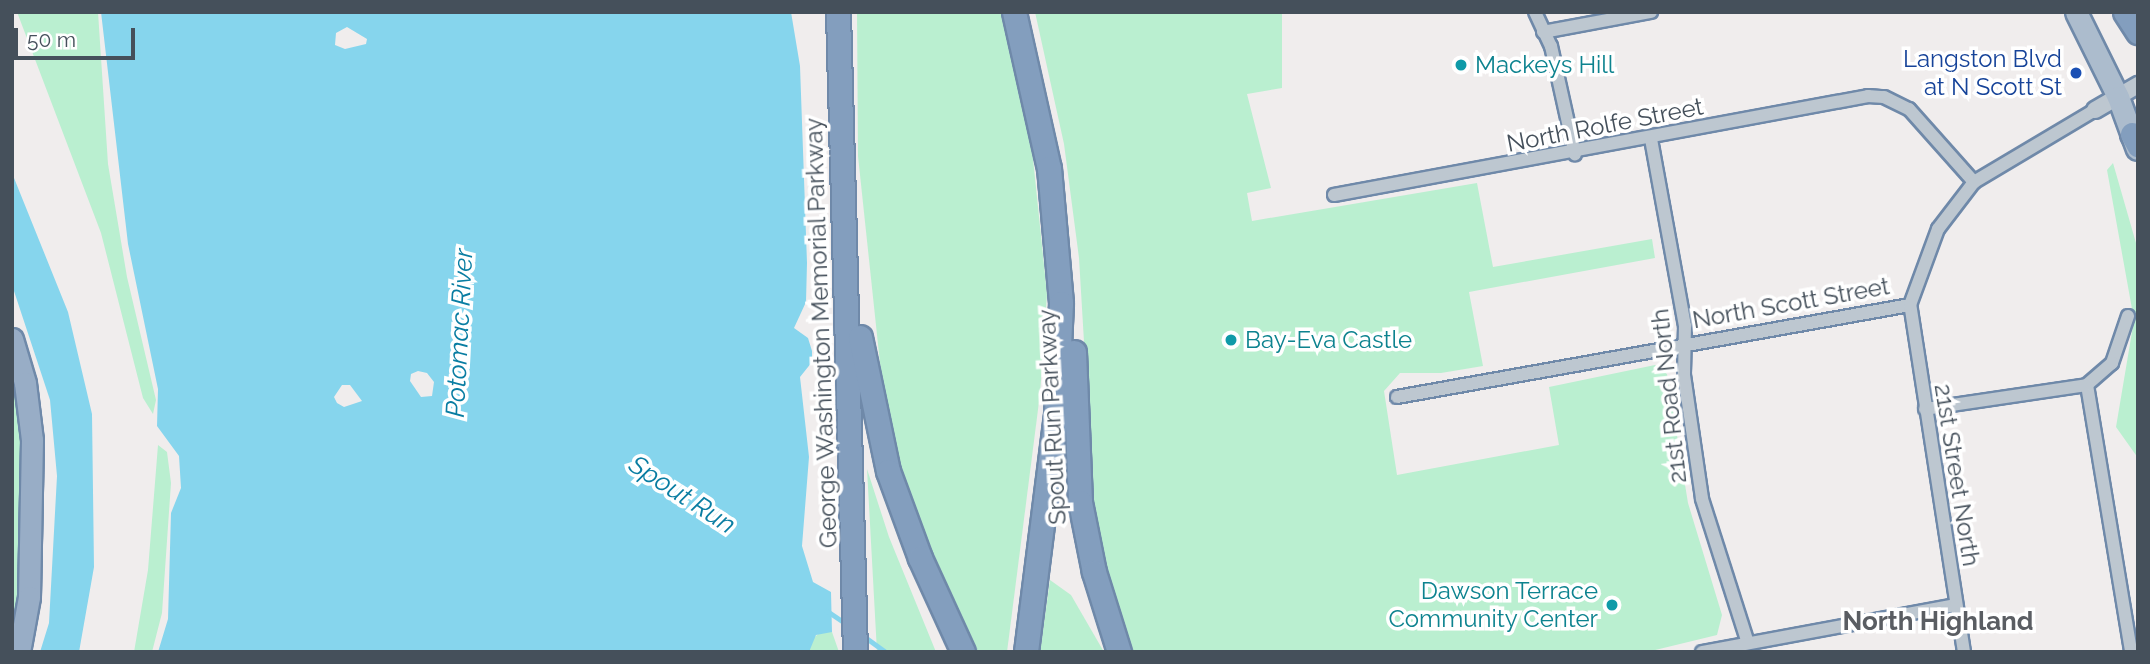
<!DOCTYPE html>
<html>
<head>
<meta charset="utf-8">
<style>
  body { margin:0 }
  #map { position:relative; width:2150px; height:664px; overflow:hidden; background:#f0eded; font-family:Raleway,sans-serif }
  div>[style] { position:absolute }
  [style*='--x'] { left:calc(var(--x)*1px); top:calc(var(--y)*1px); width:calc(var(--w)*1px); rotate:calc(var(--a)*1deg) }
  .green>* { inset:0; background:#baefd0 }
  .water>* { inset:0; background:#86d5ed }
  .stream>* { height:5px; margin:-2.5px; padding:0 2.5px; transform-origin:2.5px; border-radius:2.5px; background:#86d5ed }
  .roads { filter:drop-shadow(2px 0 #6f89a9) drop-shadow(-2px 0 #6f89a9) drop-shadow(0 2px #6f89a9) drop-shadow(0 -2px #6f89a9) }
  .minor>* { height:12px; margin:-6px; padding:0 6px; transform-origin:6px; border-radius:6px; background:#bdc7d0 }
  .tertiary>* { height:16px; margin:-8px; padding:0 8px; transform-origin:8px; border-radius:8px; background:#bdc7d0 }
  .primary>* { height:21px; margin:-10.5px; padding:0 10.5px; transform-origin:10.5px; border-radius:10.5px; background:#acbccd }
  .trunk>* { height:21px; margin:-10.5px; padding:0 10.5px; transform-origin:10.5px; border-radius:10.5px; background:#98adc6 }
  .motorway>* { height:23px; margin:-11.5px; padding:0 11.5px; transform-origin:11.5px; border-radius:11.5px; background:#839ebe }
  .dots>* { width:19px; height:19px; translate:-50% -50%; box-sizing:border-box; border:4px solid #fff; border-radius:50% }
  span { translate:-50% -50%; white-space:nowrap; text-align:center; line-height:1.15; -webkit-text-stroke:7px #fff; paint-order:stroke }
  .transit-label { font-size:24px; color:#164399 }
  .right { translate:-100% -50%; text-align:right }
  .culture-label { font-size:24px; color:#0d838f }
  .left { translate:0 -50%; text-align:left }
  .street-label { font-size:24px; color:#45505b }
  .water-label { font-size:26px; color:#097da2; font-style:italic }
  .neighbourhood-label { font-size:26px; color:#5a5d62; font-weight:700 }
  .frame { position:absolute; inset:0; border:14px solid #45505b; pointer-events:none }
  .scale { position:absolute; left:14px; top:28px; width:121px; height:32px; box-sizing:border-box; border:4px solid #45505b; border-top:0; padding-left:9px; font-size:21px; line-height:24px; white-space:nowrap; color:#45505b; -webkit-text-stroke:5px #fff; paint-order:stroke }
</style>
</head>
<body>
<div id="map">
  <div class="green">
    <i style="clip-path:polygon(17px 12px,98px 12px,108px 164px,127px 277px,156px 400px,153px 414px,143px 398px,101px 233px)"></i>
    <i style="clip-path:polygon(857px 12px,1003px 12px,1029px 120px,1047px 294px,1040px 394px,1007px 652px,974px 652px,946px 595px,908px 492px,885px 410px,858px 156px)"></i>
    <i style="clip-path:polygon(1035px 12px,1282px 12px,1282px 88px,1247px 94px,1271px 188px,1247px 193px,1252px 221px,1477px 183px,1493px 267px,1652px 239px,1655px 258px,1469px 292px,1483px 366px,1441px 373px,1400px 373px,1384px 391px,1397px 475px,1559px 445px,1549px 387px,1655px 365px,1667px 374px,1688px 503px,1722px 615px,1717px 635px,1647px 652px,1132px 652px,1096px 543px,1079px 258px,1064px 144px)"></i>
    <i style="clip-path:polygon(2113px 163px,2138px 250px,2138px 458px,2116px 427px,2134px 320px,2107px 170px)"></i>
    <i style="clip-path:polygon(12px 367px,25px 460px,19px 602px,12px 640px)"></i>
    <i style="clip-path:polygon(158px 445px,167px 452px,171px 483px,162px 613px,152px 652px,134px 652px,148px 570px)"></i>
    <i style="clip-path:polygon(867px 469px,889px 537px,936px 652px,877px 652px)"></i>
    <i style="clip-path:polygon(1050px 580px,1071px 595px,1104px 652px,1040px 652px)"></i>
    <i style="clip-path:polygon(822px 631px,832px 632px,839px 652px,809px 652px,811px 640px)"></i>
  </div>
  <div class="water">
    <i style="clip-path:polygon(evenodd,101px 12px,791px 12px,800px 66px,807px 263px,806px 302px,794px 328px,808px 338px,812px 351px,812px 362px,800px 377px,809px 457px,802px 546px,813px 582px,831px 592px,832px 632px,816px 635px,809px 652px,158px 652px,168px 619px,171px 513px,181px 488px,179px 456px,157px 426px,158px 389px,128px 244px,101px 12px,347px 27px,367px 39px,366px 44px,345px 49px,335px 45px,336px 33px,347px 27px,101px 12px,418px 371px,427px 373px,434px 382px,432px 396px,421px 397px,410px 381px,411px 374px,418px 371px,101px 12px,342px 385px,350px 385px,362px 401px,344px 407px,337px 403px,334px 397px,342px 385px)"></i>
    <i style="clip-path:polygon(12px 173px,68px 312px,92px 414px,94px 567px,79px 652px,40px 652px,49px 623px,57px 476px,50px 400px,12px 285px)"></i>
  </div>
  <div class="stream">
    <i style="--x:827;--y:611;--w:25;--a:34"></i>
    <i style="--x:862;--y:635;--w:29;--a:36"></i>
  </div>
  <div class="roads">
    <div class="minor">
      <i style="--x:1535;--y:12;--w:38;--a:65"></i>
      <i style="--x:1551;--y:46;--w:111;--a:77.5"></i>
      <i style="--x:1543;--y:32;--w:110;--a:-10.5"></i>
      <i style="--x:1651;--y:139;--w:190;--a:79.7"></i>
      <i style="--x:1685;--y:326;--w:49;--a:91.2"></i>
      <i style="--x:1684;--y:375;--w:125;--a:81.7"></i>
      <i style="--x:1702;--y:499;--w:151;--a:72.3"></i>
      <i style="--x:1334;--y:195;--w:543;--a:-10.5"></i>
      <i style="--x:1868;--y:96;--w:16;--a:4"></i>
      <i style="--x:1884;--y:97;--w:28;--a:26"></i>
      <i style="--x:1909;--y:109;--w:98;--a:48.3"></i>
      <i style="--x:2128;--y:316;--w:50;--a:108.8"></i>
      <i style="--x:2112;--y:363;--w:33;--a:139"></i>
      <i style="--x:2087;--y:385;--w:271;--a:80.6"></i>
      <i style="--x:1397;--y:397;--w:521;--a:-10.17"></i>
      <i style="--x:1925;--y:409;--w:164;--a:-8.4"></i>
      <i style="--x:1702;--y:652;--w:258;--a:-10.5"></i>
      <i style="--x:1964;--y:652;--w:351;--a:-98.8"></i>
      <i style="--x:1910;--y:305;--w:81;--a:-69.8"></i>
      <i style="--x:1938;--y:229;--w:59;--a:-52.5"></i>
      <i style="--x:1974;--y:182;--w:141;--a:-30.8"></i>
    </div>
    <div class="tertiary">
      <i style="--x:2095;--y:110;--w:50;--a:-30.2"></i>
    </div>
    <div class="primary">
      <i style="--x:2076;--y:12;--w:95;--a:63.7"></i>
      <i style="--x:2118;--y:97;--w:55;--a:69.9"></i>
    </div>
    <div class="trunk">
      <i style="--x:12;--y:339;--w:46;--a:73.5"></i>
      <i style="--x:25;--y:383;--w:57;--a:83"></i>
      <i style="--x:32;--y:440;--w:157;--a:91.1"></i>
      <i style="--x:29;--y:597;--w:56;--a:100.3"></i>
    </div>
    <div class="motorway">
      <i style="--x:838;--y:12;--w:640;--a:88.48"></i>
      <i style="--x:1014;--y:12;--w:160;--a:77.4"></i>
      <i style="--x:1049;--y:168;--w:136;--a:84.9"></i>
      <i style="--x:1061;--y:303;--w:111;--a:92.6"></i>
      <i style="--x:1056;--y:414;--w:240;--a:97.2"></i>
      <i style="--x:2125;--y:12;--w:24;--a:57"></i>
      <i style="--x:2132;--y:134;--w:13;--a:61"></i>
      <i style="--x:860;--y:337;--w:137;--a:78.2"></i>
      <i style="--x:888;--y:471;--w:93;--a:69.8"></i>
      <i style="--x:920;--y:558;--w:103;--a:65.4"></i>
      <i style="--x:1074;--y:352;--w:150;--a:87.7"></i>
      <i style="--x:1080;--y:502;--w:71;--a:78.7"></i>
      <i style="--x:1094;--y:572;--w:84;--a:72.6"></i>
    </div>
  </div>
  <div class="dots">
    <i style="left:1461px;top:65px;background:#0f9aa8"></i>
    <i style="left:2076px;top:73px;background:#1a4fb4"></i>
    <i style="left:1231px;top:340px;background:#0f9aa8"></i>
    <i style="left:1612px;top:605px;background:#0f9aa8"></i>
  </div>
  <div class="transit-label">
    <span class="right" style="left:2062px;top:73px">Langston Blvd<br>at N Scott St</span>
  </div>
  <div class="culture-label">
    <span class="left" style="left:1475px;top:65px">Mackeys Hill</span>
    <span class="left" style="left:1245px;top:340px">Bay-Eva Castle</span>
    <span class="right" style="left:1598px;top:605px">Dawson Terrace<br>Community Center</span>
  </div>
  <div class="street-label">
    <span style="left:1605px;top:125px;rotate:-11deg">North Rolfe Street</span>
    <span style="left:1791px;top:303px;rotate:-10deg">North Scott Street</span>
    <span style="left:821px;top:333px;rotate:-92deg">George Washington Memorial Parkway</span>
    <span style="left:1669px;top:396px;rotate:-96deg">21st Road North</span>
    <span style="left:1052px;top:417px;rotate:-93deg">Spout Run Parkway</span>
    <span style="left:1957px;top:475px;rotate:81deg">21st Street North</span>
  </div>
  <div class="water-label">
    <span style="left:460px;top:333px;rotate:-87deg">Potomac River</span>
    <span style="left:682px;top:495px;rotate:33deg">Spout Run</span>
  </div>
  <div class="neighbourhood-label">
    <span style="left:1938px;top:622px">North Highland</span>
  </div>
  <div class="frame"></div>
  <div class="scale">50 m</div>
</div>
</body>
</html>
